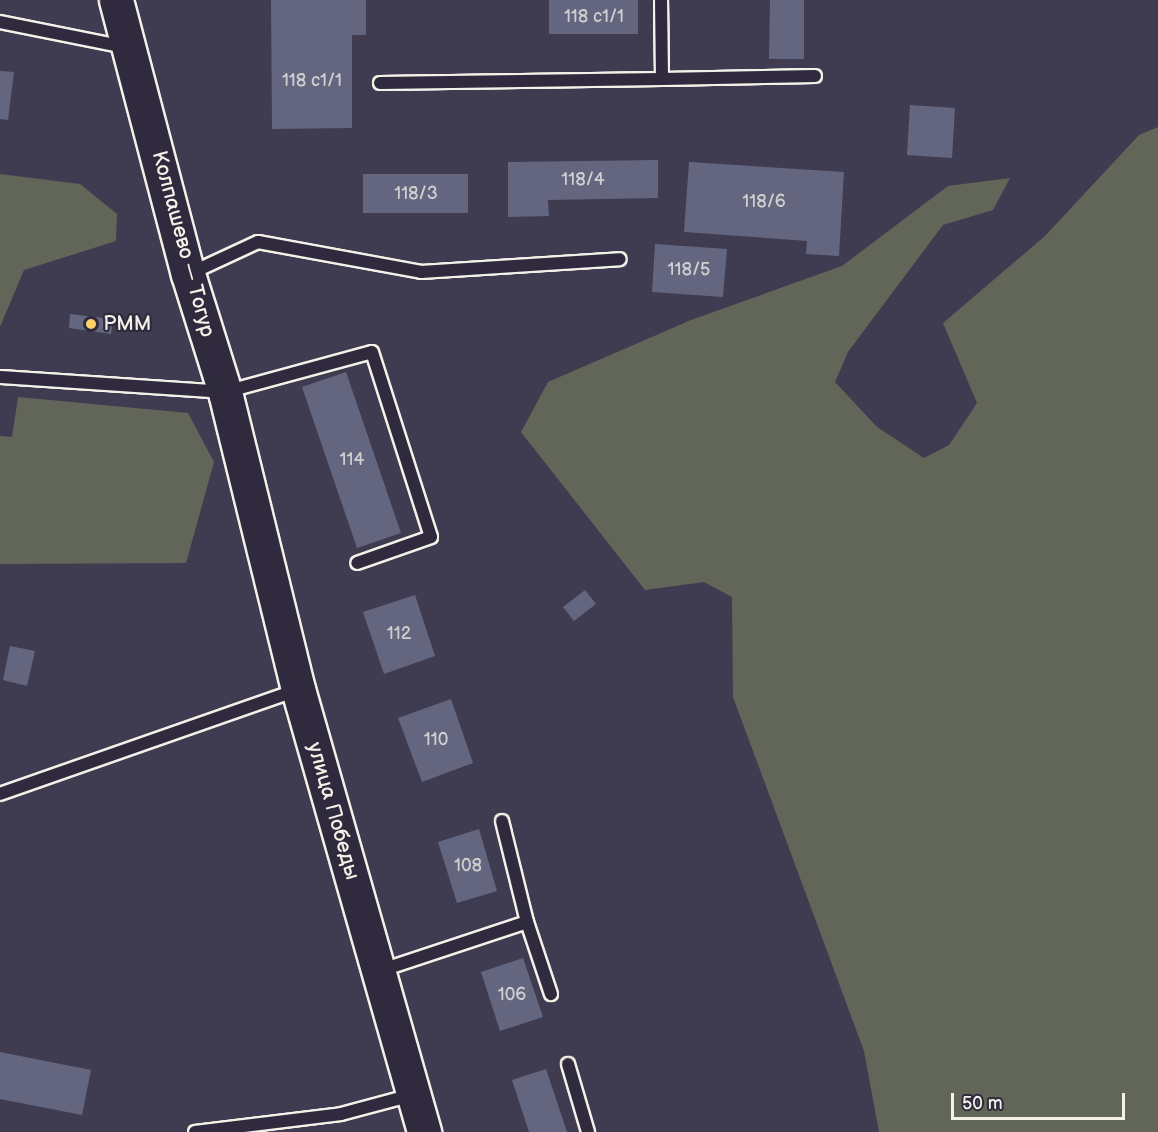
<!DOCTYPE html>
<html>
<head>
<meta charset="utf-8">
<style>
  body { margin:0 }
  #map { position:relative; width:1158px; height:1132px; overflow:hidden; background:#3f3c51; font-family:"Balsamiq Sans",sans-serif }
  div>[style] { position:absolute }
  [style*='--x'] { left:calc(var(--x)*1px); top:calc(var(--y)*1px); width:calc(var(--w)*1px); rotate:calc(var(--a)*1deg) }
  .green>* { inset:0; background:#626658 }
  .building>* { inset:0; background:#646680 }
  .roads { filter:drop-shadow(2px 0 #f4f1e8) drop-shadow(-2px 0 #f4f1e8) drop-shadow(0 2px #f4f1e8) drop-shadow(0 -2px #f4f1e8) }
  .lane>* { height:12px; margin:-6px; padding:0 6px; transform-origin:6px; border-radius:6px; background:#2f2a3d }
  .secondary>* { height:33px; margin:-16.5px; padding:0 16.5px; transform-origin:16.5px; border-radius:16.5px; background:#2f2a3d }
  .dots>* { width:16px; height:16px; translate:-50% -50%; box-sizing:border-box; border:3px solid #2f2a3d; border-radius:50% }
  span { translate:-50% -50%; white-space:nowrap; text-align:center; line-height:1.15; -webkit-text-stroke:4.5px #2f2a3d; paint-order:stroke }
  .number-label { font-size:18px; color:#d0cece }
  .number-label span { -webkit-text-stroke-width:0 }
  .street-label { font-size:21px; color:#f4f1e8 }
  .poi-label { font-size:21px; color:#f4f1e8 }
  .left { translate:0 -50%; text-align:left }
  .scale { position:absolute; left:951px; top:1093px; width:174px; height:27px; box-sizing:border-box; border:3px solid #f4f1e8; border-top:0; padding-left:8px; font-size:18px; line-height:21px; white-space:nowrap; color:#f4f1e8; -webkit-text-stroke:4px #2f2a3d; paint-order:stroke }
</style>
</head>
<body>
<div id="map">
  <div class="green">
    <i style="clip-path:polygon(1158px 127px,1158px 1132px,879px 1132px,864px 1051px,733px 697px,732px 597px,704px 582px,645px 590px,521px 432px,548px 382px,691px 320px,842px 266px,948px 186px,1010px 178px,993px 210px,943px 225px,848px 352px,835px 382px,877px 427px,924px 458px,949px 445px,977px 403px,943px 323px,1045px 236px,1139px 135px)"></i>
    <i style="clip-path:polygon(0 174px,80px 184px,117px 214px,116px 241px,24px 270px,0 327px)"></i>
    <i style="clip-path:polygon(18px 397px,188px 413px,214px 462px,186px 563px,0 564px,0 436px,12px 437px)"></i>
  </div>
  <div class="building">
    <i style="clip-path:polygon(271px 0,366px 0,366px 35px,352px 35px,352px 128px,272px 129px)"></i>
    <i style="clip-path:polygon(549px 0,638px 0,638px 34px,549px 34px)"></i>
    <i style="clip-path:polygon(770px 0,804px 0,804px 59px,769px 59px)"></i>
    <i style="clip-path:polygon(0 71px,14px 72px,8px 120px,0 119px)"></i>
    <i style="clip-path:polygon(910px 105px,955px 108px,952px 158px,907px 155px)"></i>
    <i style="clip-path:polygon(658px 160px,658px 198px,548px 200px,549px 216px,508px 217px,508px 162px)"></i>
    <i style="clip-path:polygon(689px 162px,844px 172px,839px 256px,806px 254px,807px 241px,684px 232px)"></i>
    <i style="clip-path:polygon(363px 174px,468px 174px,468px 213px,363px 213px)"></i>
    <i style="clip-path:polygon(655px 244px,727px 249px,723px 297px,652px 292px)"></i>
    <i style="clip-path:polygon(70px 314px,113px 319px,111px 334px,69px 328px)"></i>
    <i style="clip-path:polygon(346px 372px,401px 533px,357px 548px,302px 387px)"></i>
    <i style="clip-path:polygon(585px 590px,596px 604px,574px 621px,563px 607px)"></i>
    <i style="clip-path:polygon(415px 595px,435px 656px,384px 674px,363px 612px)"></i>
    <i style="clip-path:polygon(10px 646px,35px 651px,27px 686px,3px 680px)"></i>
    <i style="clip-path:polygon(451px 699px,473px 763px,422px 782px,398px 718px)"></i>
    <i style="clip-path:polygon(479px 829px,497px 891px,457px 903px,438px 842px)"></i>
    <i style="clip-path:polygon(523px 958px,543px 1017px,500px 1031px,481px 972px)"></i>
    <i style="clip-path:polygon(0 1052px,91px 1070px,82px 1115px,0 1099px)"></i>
    <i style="clip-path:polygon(546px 1069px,567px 1132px,529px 1132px,512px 1080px)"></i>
  </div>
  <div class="roads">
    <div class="lane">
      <i style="--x:0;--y:22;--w:127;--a:11.3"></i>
      <i style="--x:662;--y:79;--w:153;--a:-1.1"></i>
      <i style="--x:380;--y:83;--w:282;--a:-0.8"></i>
      <i style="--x:662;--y:79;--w:79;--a:-90.7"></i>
      <i style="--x:189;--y:274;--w:76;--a:-24.9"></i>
      <i style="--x:258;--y:242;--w:166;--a:10.4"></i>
      <i style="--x:421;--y:272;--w:199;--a:-3.7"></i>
      <i style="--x:1;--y:377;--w:225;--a:3.8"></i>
      <i style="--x:225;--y:392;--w:152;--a:-15.2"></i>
      <i style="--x:372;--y:352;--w:194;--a:72.3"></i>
      <i style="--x:431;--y:537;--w:78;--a:160.6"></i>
      <i style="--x:0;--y:794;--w:315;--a:-19.3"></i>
      <i style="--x:527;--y:922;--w:76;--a:71.6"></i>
      <i style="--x:379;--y:971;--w:156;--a:-18.3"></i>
      <i style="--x:527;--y:922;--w:104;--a:-103.9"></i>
      <i style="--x:568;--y:1064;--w:71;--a:73.6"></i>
      <i style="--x:195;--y:1132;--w:147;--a:-7"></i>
      <i style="--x:341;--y:1114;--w:73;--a:-15"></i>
    </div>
    <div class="secondary">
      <i style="--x:116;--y:0;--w:283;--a:75.3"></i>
      <i style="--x:188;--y:274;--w:124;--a:72.6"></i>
      <i style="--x:225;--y:392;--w:306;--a:76.2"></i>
      <i style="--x:298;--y:689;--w:461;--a:74.1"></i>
    </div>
  </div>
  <div class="dots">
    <i style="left:91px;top:324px;background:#ffd166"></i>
  </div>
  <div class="number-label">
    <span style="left:594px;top:17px">118 с1/1</span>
    <span style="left:312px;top:81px">118 с1/1</span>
    <span style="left:583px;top:180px">118/4</span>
    <span style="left:416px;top:194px">118/3</span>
    <span style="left:764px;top:202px">118/6</span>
    <span style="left:689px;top:270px">118/5</span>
    <span style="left:352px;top:460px">114</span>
    <span style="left:399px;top:634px">112</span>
    <span style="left:436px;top:740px">110</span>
    <span style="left:468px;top:866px">108</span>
    <span style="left:512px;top:995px">106</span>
  </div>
  <div class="street-label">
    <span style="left:183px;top:244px;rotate:75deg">Колпашево — Тогур</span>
    <span style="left:333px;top:811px;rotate:74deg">улица Победы</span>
  </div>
  <div class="poi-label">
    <span class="left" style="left:103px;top:324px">РММ</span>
  </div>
  <div class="scale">50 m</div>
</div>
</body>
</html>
